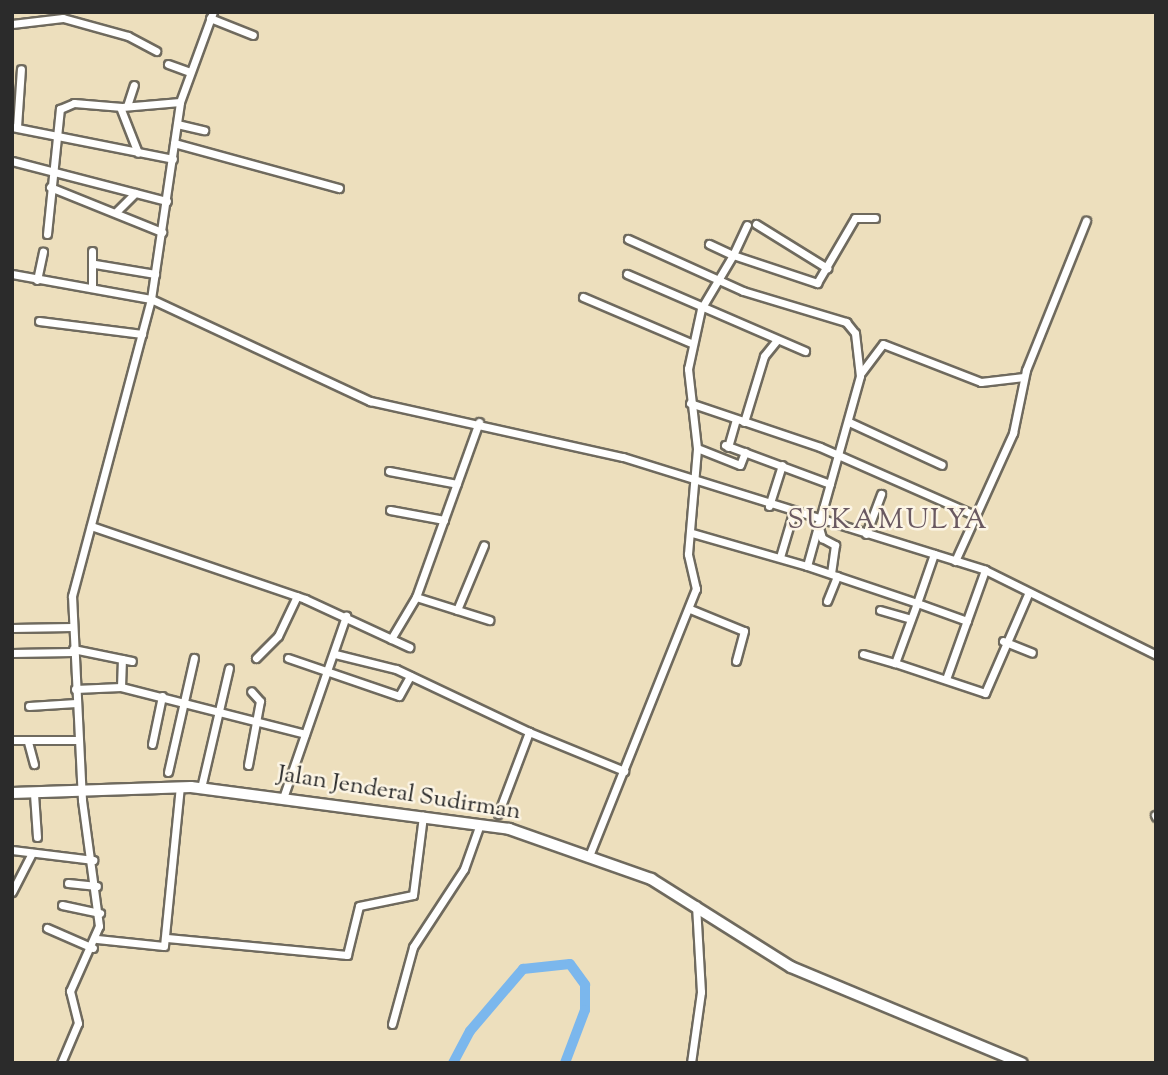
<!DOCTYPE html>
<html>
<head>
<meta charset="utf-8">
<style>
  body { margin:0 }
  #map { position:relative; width:1168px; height:1075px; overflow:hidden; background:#eddfbd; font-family:"Sorts Mill Goudy",serif }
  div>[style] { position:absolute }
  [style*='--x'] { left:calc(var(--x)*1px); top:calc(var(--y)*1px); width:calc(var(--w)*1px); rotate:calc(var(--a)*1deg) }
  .river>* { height:10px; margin:-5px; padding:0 5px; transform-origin:5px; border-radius:5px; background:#7bb7ed }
  .roads { filter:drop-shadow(2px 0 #6f6a5e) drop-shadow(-2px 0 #6f6a5e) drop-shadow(0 2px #6f6a5e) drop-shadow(0 -2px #6f6a5e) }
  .minor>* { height:7px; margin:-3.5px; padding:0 3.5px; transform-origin:3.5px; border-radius:3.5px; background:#fff }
  .major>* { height:10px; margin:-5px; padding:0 5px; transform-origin:5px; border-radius:5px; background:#fff }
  span { translate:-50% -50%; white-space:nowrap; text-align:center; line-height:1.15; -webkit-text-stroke:5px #fcf5e5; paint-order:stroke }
  .street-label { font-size:24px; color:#2b2b2b }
  .quarter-label { font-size:28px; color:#6a5961; letter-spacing:2px }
  .frame { position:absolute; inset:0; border:14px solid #2b2b2b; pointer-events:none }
</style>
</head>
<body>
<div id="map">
  <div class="river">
    <i style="--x:453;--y:1063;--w:36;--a:-62"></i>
    <i style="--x:470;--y:1031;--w:82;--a:-49.5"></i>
    <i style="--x:523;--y:969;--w:47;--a:-6.1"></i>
    <i style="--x:570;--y:964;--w:26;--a:54"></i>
    <i style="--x:585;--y:985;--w:25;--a:90"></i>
    <i style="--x:585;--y:1010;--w:57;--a:110.7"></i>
  </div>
  <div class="roads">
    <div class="minor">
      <i style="--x:210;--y:18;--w:46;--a:21.6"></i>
      <i style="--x:12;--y:24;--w:51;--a:-6.7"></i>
      <i style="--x:63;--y:18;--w:67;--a:15.5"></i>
      <i style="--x:128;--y:36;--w:32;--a:28"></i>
      <i style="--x:168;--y:64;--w:23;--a:20"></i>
      <i style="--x:127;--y:106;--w:22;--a:-72"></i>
      <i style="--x:120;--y:107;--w:49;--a:68.6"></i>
      <i style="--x:177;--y:124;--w:28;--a:13"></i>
      <i style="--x:12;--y:127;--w:164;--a:11.2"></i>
      <i style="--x:17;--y:127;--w:58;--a:-86.1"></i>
      <i style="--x:174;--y:143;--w:171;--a:15.3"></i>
      <i style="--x:12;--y:161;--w:160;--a:14.5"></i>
      <i style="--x:50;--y:187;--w:121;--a:21.9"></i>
      <i style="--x:116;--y:212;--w:27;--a:-45"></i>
      <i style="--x:756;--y:224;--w:84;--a:31.8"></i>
      <i style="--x:47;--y:234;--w:126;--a:-84.1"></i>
      <i style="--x:60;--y:109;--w:15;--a:-23"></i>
      <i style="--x:74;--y:103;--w:48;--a:4.8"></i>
      <i style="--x:122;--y:107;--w:58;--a:-4.9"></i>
      <i style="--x:628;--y:239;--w:126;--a:24.3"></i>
      <i style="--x:743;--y:291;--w:108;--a:16.8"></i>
      <i style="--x:846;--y:322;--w:14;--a:51"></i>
      <i style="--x:855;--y:333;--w:43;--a:83.4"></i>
      <i style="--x:860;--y:376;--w:197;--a:105.6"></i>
      <i style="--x:807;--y:566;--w:120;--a:-164"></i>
      <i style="--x:709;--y:244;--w:26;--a:25"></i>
      <i style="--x:733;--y:255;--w:33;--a:-65"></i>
      <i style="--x:95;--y:264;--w:61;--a:9.5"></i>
      <i style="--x:12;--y:274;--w:141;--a:10.2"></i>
      <i style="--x:151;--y:299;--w:242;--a:25"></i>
      <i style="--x:370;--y:401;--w:259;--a:12.5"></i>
      <i style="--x:623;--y:457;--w:379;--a:17.3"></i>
      <i style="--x:985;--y:570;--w:191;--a:26.4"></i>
      <i style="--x:627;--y:274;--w:194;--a:23.4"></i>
      <i style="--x:37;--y:280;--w:29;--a:-78"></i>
      <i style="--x:92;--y:288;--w:37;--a:-90"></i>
      <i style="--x:583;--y:297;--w:117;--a:23.1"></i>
      <i style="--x:39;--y:321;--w:104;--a:7.2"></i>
      <i style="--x:861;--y:373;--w:36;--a:-53"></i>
      <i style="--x:883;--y:344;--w:105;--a:21.2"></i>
      <i style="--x:981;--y:382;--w:43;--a:-6.6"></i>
      <i style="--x:690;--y:403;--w:137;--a:18.7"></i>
      <i style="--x:820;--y:447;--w:168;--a:23.8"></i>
      <i style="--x:744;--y:422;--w:69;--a:-73.1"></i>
      <i style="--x:764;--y:356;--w:21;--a:-51"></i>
      <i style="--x:849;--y:422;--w:102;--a:24.8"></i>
      <i style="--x:725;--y:445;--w:112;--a:20.4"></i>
      <i style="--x:728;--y:447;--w:29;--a:-74"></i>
      <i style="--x:697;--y:448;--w:46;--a:21.6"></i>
      <i style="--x:740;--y:465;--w:14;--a:-69"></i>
      <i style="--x:389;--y:471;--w:69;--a:10.8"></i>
      <i style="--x:769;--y:506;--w:43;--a:-72.4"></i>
      <i style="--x:390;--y:510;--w:55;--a:10.5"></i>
      <i style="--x:818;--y:524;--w:15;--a:74"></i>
      <i style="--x:822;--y:538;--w:15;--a:28"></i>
      <i style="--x:835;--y:545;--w:28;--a:98"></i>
      <i style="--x:91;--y:526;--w:226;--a:18.8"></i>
      <i style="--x:305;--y:599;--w:115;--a:24.8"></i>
      <i style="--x:866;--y:534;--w:43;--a:-69.4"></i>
      <i style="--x:780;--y:557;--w:46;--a:-73.5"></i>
      <i style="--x:955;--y:561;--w:141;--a:-65.6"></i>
      <i style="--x:1013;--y:433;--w:64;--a:-78.3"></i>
      <i style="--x:1026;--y:370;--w:161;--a:-68.1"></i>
      <i style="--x:807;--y:566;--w:116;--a:18.6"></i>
      <i style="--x:917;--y:603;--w:52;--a:-70.9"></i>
      <i style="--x:416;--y:597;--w:77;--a:17.5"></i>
      <i style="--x:827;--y:601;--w:27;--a:-68"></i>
      <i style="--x:690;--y:609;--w:58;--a:22.2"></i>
      <i style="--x:744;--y:631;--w:31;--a:105"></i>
      <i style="--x:457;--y:610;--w:70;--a:-67.4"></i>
      <i style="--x:880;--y:610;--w:32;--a:16"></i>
      <i style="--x:967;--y:621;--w:53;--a:-160.2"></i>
      <i style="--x:917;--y:603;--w:64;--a:110.1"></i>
      <i style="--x:895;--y:663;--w:95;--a:18.4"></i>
      <i style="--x:985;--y:693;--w:110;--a:-66.5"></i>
      <i style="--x:12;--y:628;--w:60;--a:-1"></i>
      <i style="--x:391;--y:639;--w:49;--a:-59.2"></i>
      <i style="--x:416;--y:597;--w:186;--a:-70.2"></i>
      <i style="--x:1003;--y:641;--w:31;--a:22"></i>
      <i style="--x:73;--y:649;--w:60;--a:11.5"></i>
      <i style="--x:12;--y:653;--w:61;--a:-0.9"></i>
      <i style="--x:335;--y:654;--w:63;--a:13.8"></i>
      <i style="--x:396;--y:669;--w:147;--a:25.3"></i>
      <i style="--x:863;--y:654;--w:33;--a:16"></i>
      <i style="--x:256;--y:658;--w:31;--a:-45"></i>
      <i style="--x:278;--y:636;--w:44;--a:-64.6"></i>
      <i style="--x:288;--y:658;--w:117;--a:18.9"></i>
      <i style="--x:399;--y:696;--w:23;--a:-61"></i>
      <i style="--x:946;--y:679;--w:116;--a:-70.3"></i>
      <i style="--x:121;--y:687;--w:28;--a:-88"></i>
      <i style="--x:75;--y:689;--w:46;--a:-2.5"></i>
      <i style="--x:121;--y:687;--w:190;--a:14.3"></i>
      <i style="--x:29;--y:706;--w:47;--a:-3.7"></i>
      <i style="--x:12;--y:740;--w:66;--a:0"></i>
      <i style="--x:28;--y:742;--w:23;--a:75"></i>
      <i style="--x:152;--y:744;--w:49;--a:-78.2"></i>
      <i style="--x:248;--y:765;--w:65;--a:-79.4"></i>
      <i style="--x:260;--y:701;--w:13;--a:-132"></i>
      <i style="--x:168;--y:772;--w:117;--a:-77.2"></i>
      <i style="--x:201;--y:788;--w:123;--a:-76.9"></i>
      <i style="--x:34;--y:794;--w:43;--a:86"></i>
      <i style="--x:283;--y:798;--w:193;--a:-70.9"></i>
      <i style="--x:498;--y:814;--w:88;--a:-69.3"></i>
      <i style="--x:529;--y:732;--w:103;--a:22.3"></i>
      <i style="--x:1155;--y:815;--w:2;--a:63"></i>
      <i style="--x:12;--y:850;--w:82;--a:7"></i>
      <i style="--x:589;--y:856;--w:288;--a:-68.2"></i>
      <i style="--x:696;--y:589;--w:36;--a:-103"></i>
      <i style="--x:688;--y:554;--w:106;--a:-85.1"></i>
      <i style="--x:697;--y:448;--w:80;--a:-96.5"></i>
      <i style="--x:688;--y:369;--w:61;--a:-77.8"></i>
      <i style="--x:701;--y:309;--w:63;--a:-59.3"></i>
      <i style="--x:733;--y:255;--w:89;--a:18.4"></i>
      <i style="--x:817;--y:283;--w:75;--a:-59.7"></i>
      <i style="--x:855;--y:218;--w:20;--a:0"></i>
      <i style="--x:68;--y:883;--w:29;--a:6"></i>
      <i style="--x:12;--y:892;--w:44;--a:-62.9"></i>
      <i style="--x:62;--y:905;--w:39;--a:12"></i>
      <i style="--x:47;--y:928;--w:50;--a:23.5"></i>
      <i style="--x:167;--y:938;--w:181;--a:5.4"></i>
      <i style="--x:347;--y:955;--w:50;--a:-76.2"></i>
      <i style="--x:359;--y:906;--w:55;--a:-11.5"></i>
      <i style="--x:413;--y:895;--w:80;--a:-82.8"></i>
      <i style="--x:97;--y:939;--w:67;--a:6"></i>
      <i style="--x:164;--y:946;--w:160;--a:-84.3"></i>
      <i style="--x:392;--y:1024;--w:80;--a:-74.7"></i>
      <i style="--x:413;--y:947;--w:93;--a:-56.8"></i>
      <i style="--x:464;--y:869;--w:48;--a:-70.4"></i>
      <i style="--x:61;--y:1063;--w:43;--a:-67"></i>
      <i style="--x:78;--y:1023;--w:33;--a:-104"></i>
      <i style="--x:70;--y:991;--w:71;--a:-66"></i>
      <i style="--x:99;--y:926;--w:127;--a:-97.7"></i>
      <i style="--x:82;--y:800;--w:204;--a:-92.8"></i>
      <i style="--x:72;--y:596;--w:307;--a:-75.1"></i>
      <i style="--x:151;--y:299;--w:199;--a:-81.6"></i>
      <i style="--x:180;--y:102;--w:96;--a:-69.9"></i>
      <i style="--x:691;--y:1063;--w:72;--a:-82"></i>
      <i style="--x:701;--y:992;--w:87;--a:-93.3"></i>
    </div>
    <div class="major">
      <i style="--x:12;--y:793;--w:179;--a:-1.9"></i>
      <i style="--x:191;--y:787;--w:321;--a:7.5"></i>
      <i style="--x:509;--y:829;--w:151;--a:19.4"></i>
      <i style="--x:651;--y:879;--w:165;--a:32.2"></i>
      <i style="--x:791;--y:967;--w:250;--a:22.6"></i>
    </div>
  </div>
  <div class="street-label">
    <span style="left:399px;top:794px;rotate:9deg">Jalan Jenderal Sudirman</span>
  </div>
  <div class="quarter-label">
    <span style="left:888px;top:521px">SUKAMULYA</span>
  </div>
  <div class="frame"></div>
</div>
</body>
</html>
